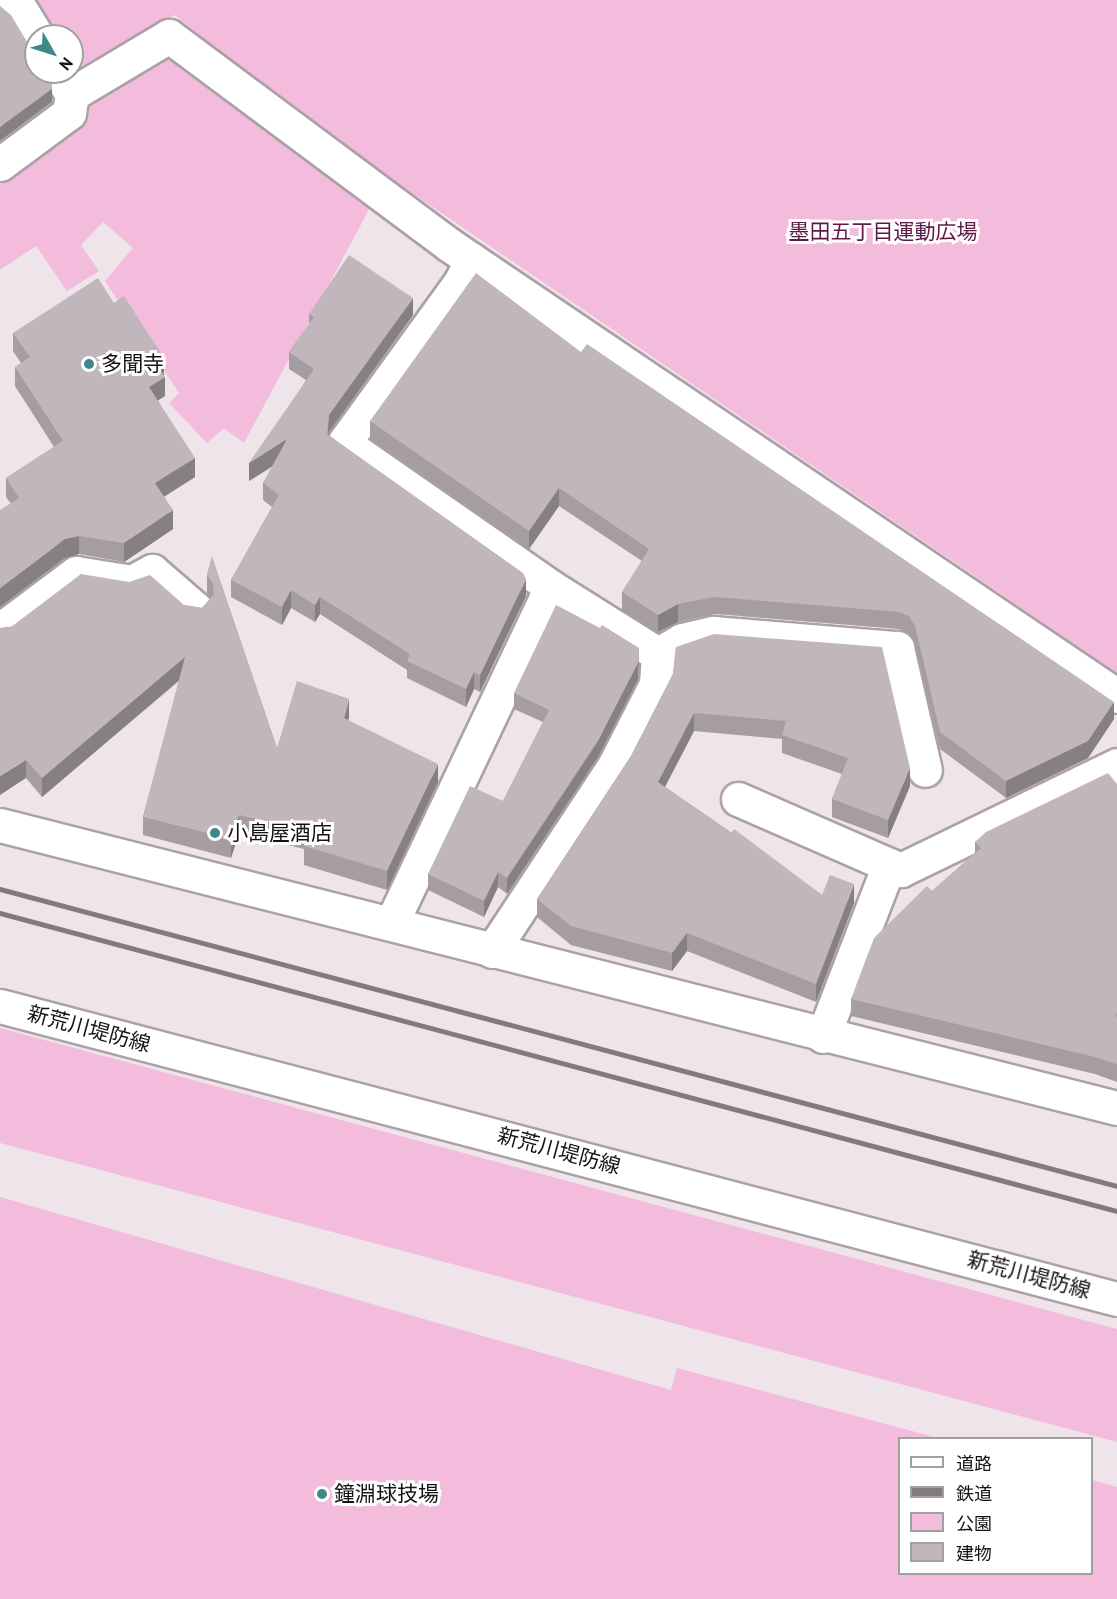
<!DOCTYPE html>
<html>
<head>
<meta charset="utf-8">
<style>
  body { margin:0 }
  #map { position:relative; width:1117px; height:1599px; overflow:hidden; background:#eee4ea; font-family:"PT Sans","Noto Sans JP",sans-serif }
  div>[style] { position:absolute }
  [style*='--x'] { left:calc(var(--x)*1px); top:calc(var(--y)*1px); width:calc(var(--w)*1px); rotate:calc(var(--a)*1deg) }
  .green>* { inset:0; background:#f4bcdc }
  .roads { filter:drop-shadow(2px 0 #aba1a7) drop-shadow(-2px 0 #aba1a7) drop-shadow(0 2px #aba1a7) drop-shadow(0 -2px #aba1a7) }
  .minor>* { height:33px; margin:-16.5px; padding:0 16.5px; transform-origin:16.5px; border-radius:16.5px; background:#fff }
  .major>* { height:33px; margin:-16.5px; padding:0 16.5px; transform-origin:16.5px; border-radius:16.5px; background:#fff }
  .rail>* { height:4.5px; margin:-2.25px; padding:0 2.25px; transform-origin:2.25px; border-radius:2.25px; background:#817a7e }
  .wall>* { inset:0; background:#a59da2 }
  .shaded-wall>* { inset:0; background:#867f84 }
  .building>* { inset:0; background:#c0b6bc }
  .dots>* { width:16px; height:16px; translate:-50% -50%; box-sizing:border-box; border:3px solid #fff; border-radius:50% }
  span { translate:-50% -50%; white-space:nowrap; text-align:center; line-height:1.15; -webkit-text-stroke:6px #fff; paint-order:stroke }
  .park-label { font-size:21px; color:#5d1a47 }
  .poi-label { font-size:21px; color:#151214 }
  .left { translate:0 -50%; text-align:left }
  .street-label { font-size:21px; color:#151214 }
  .legend { position:absolute; left:898px; top:1437px; width:195px; height:138px; box-sizing:border-box; background:#fff; border:2px solid #a1a0a1; margin:0; padding:8px 10px; list-style:none; font-size:18px; color:#151214 }
  .legend li { display:flex; align-items:center; gap:12px; height:30px }
  .legend b { width:30px; border:2px solid #a1a0a1 }
  .north { position:absolute; left:24px; top:24px; width:60px; height:60px; box-sizing:border-box; background:#fff; border:2px solid #a1a0a1; border-radius:50%; rotate:129deg; font-size:16px; font-weight:700; line-height:24px; text-align:center; color:#151214 }
  .north::after { content:''; display:block; margin:auto; width:21px; height:27px; background:#3f878b; clip-path:polygon(50% 0,100% 100%,50% 72%,0 100%) }
</style>
</head>
<body>
<div id="map">
  <div class="green">
    <i style="clip-path:polygon(33px 0,1117px 0,1117px 673px,271px 97px,175px 15px,75px 70px,72px 36px,54px 36px)"></i>
    <i style="clip-path:polygon(166px 52px,372px 204px,244px 443px,224px 428px,207px 443px,169px 403px,179px 393px,105px 281px,133px 248px,103px 222px,81px 245px,99px 271px,67px 291px,36px 246px,0 270px,0 172px)"></i>
    <i style="clip-path:polygon(0 1028px,1117px 1329px,1117px 1442px,0 1143px)"></i>
    <i style="clip-path:polygon(0 1197px,671px 1390px,677px 1368px,938px 1438px,900px 1438px,900px 1574px,1092px 1574px,1092px 1480px,1117px 1487px,1117px 1599px,0 1599px)"></i>
  </div>
  <div class="roads">
    <div class="minor">
      <i style="--x:15;--y:0;--w:42;--a:58.6"></i>
      <i style="--x:58;--y:72;--w:26;--a:58"></i>
      <i style="--x:72;--y:94;--w:113;--a:-30.9"></i>
      <i style="--x:169;--y:36;--w:348;--a:36.7"></i>
      <i style="--x:448;--y:244;--w:807;--a:34.04"></i>
      <i style="--x:0;--y:164;--w:86;--a:-36.5"></i>
      <i style="--x:69;--y:113;--w:19;--a:-81"></i>
      <i style="--x:472;--y:260;--w:27;--a:118"></i>
      <i style="--x:459;--y:284;--w:196;--a:125.9"></i>
      <i style="--x:344;--y:443;--w:252;--a:34.8"></i>
      <i style="--x:551;--y:587;--w:126;--a:32.1"></i>
      <i style="--x:0;--y:630;--w:95;--a:-36.9"></i>
      <i style="--x:76;--y:573;--w:57;--a:9.1"></i>
      <i style="--x:132;--y:582;--w:23;--a:-29"></i>
      <i style="--x:152;--y:571;--w:58;--a:40.8"></i>
      <i style="--x:658;--y:654;--w:28;--a:-30"></i>
      <i style="--x:682;--y:640;--w:32;--a:-13"></i>
      <i style="--x:713;--y:633;--w:185;--a:4.7"></i>
      <i style="--x:897;--y:648;--w:125;--a:77.1"></i>
      <i style="--x:738;--y:799;--w:165;--a:23.6"></i>
      <i style="--x:0;--y:825;--w:1152;--a:14.22"></i>
      <i style="--x:392;--y:922;--w:371;--a:-64.6"></i>
      <i style="--x:492;--y:951;--w:222;--a:-56.6"></i>
      <i style="--x:614;--y:766;--w:92;--a:-62.9"></i>
      <i style="--x:656;--y:684;--w:30;--a:-86"></i>
      <i style="--x:823;--y:1036;--w:183;--a:-68.9"></i>
      <i style="--x:889;--y:865;--w:13;--a:23"></i>
      <i style="--x:901;--y:870;--w:240;--a:-25.9"></i>
    </div>
    <div class="major">
      <i style="--x:0;--y:1006;--w:1155;--a:14.7"></i>
    </div>
  </div>
  <div class="rail">
    <i style="--x:0;--y:889;--w:1156;--a:14.89"></i>
    <i style="--x:0;--y:913;--w:1156;--a:14.94"></i>
  </div>
  <div class="wall">
    <i style="clip-path:polygon(309px 314px,413px 315px,329px 432px,329px 435px,526px 596px,480px 692px,474px 689px,466px 707px,407px 678px,407px 670px,320px 614px,315px 622px,291px 608px,282px 625px,231px 597px,231px 580px,272px 507px,263px 500px,263px 483px,273px 466px,249px 481px,306px 380px,289px 369px,289px 352px,309px 324px)"></i>
    <i style="clip-path:polygon(13px 333px,164px 376px,165px 396px,158px 400px,195px 477px,164px 497px,173px 529px,124px 562px,79px 554px,65px 558px,11px 504px,6px 497px,6px 478px,54px 447px,15px 386px,15px 367px,21px 363px,13px 351px)"></i>
    <i style="clip-path:polygon(581px 352px,1114px 719px,1088px 758px,1006px 798px,940px 749px,915px 644px,909px 633px,899px 629px,715px 614px,678px 622px,658px 632px,622px 610px,622px 592px,642px 561px,559px 506px,529px 549px,370px 439px,370px 421px)"></i>
    <i style="clip-path:polygon(212px 557px,277px 748px,349px 717px,348px 720px,438px 782px,387px 890px,304px 865px,304px 849px,239px 833px,231px 858px,143px 835px,143px 817px,179px 681px,42px 797px,26px 778px,0 628px,184px 605px,202px 608px,211px 598px,207px 594px,207px 575px)"></i>
    <i style="clip-path:polygon(676px 647px,910px 786px,888px 838px,832px 817px,832px 799px,842px 774px,782px 753px,782px 739px,694px 731px,665px 787px,822px 895px,854px 903px,816px 1002px,687px 951px,672px 971px,571px 945px,537px 917px,537px 899px,631px 756px,673px 674px)"></i>
    <i style="clip-path:polygon(639px 664px,638px 679px,598px 757px,507px 894px,498px 887px,484px 917px,428px 890px,428px 874px,503px 801px,543px 722px,514px 709px,514px 693px)"></i>
    <i style="clip-path:polygon(1117px 784px,1117px 1082px,1095px 1074px,851px 1016px,851px 999px,932px 891px,975px 853px,975px 842px)"></i>
  </div>
  <div class="shaded-wall">
    <i style="clip-path:polygon(52px 84px,52px 102px,0 141px,0 127px)"></i>
    <i style="clip-path:polygon(413px 298px,413px 315px,329px 432px,327px 451px,329px 415px)"></i>
    <i style="clip-path:polygon(164px 358px,164px 376px,155px 363px)"></i>
    <i style="clip-path:polygon(165px 377px,165px 396px,149px 406px,149px 387px)"></i>
    <i style="clip-path:polygon(287px 439px,287px 457px,249px 481px,249px 463px)"></i>
    <i style="clip-path:polygon(195px 458px,195px 477px,155px 502px,155px 483px)"></i>
    <i style="clip-path:polygon(559px 488px,559px 506px,529px 549px,529px 531px)"></i>
    <i style="clip-path:polygon(173px 510px,173px 529px,124px 562px,124px 543px)"></i>
    <i style="clip-path:polygon(79px 536px,79px 554px,65px 558px,0 607px,0 588px,65px 539px)"></i>
    <i style="clip-path:polygon(526px 579px,526px 596px,480px 692px,480px 675px)"></i>
    <i style="clip-path:polygon(291px 590px,291px 608px,282px 625px,282px 607px)"></i>
    <i style="clip-path:polygon(320px 597px,320px 614px,315px 622px,315px 605px)"></i>
    <i style="clip-path:polygon(678px 604px,678px 622px,658px 632px,658px 615px)"></i>
    <i style="clip-path:polygon(639px 648px,638px 679px,598px 757px,507px 894px,507px 878px)"></i>
    <i style="clip-path:polygon(185px 657px,185px 675px,42px 797px,42px 778px)"></i>
    <i style="clip-path:polygon(474px 672px,474px 689px,466px 707px,466px 689px)"></i>
    <i style="clip-path:polygon(349px 699px,349px 717px,344px 736px,344px 718px)"></i>
    <i style="clip-path:polygon(1114px 702px,1114px 719px,1088px 758px,1006px 798px,1006px 781px)"></i>
    <i style="clip-path:polygon(694px 713px,694px 731px,658px 800px,658px 782px)"></i>
    <i style="clip-path:polygon(26px 760px,26px 778px,0 795px,0 776px)"></i>
    <i style="clip-path:polygon(438px 764px,438px 782px,387px 890px,387px 871px)"></i>
    <i style="clip-path:polygon(910px 768px,910px 786px,888px 838px,888px 820px)"></i>
    <i style="clip-path:polygon(239px 815px,239px 833px,231px 858px,231px 839px)"></i>
    <i style="clip-path:polygon(498px 872px,498px 887px,484px 917px,484px 901px)"></i>
    <i style="clip-path:polygon(854px 884px,854px 903px,816px 1002px,816px 984px)"></i>
    <i style="clip-path:polygon(687px 933px,687px 951px,672px 971px,672px 953px)"></i>
  </div>
  <div class="building">
    <i style="clip-path:polygon(0 6px,11px 15px,36px 57px,36px 72px,45px 72px,52px 84px,52px 89px,0 127px)"></i>
    <i style="clip-path:polygon(349px 255px,413px 298px,329px 415px,327px 434px,523px 573px,526px 579px,480px 675px,474px 672px,466px 689px,407px 661px,410px 654px,320px 597px,315px 605px,291px 590px,282px 607px,231px 580px,279px 495px,263px 483px,287px 439px,249px 463px,314px 369px,289px 352px,314px 317px,309px 314px)"></i>
    <i style="clip-path:polygon(476px 273px,581px 352px,587px 344px,1114px 702px,1088px 741px,1006px 781px,940px 732px,915px 626px,909px 616px,899px 612px,715px 597px,678px 604px,658px 615px,622px 592px,649px 549px,559px 488px,529px 531px,370px 421px)"></i>
    <i style="clip-path:polygon(98px 278px,114px 303px,124px 296px,164px 358px,155px 363px,165px 377px,149px 387px,195px 458px,155px 483px,173px 510px,124px 543px,79px 536px,65px 539px,0 588px,0 510px,19px 498px,6px 478px,63px 441px,15px 367px,30px 357px,13px 333px)"></i>
    <i style="clip-path:polygon(212px 557px,277px 748px,297px 681px,349px 699px,344px 718px,438px 764px,387px 871px,304px 846px,308px 831px,239px 815px,231px 839px,143px 817px,185px 657px,42px 778px,26px 760px,0 776px,0 628px,11px 627px,81px 574px,129px 582px,150px 575px,184px 605px,202px 608px,214px 594px,213px 584px,207px 575px)"></i>
    <i style="clip-path:polygon(556px 605px,600px 628px,602px 625px,639px 648px,638px 663px,598px 741px,507px 878px,498px 872px,484px 901px,428px 874px,470px 786px,503px 801px,549px 710px,514px 693px)"></i>
    <i style="clip-path:polygon(714px 634px,882px 647px,910px 768px,888px 820px,832px 799px,848px 758px,782px 735px,786px 721px,694px 713px,658px 782px,731px 833px,734px 829px,822px 895px,830px 875px,854px 884px,816px 984px,687px 933px,672px 953px,571px 926px,537px 899px,631px 756px,673px 674px,676px 647px)"></i>
    <i style="clip-path:polygon(1108px 773px,1117px 784px,1117px 1013px,1115px 1015px,1117px 1017px,1117px 1064px,1095px 1057px,851px 999px,874px 938px,927px 886px,932px 891px,981px 848px,975px 842px,986px 832px)"></i>
  </div>
  <div class="dots">
    <i style="left:89px;top:364px;background:#3f878b"></i>
    <i style="left:215px;top:833px;background:#3f878b"></i>
    <i style="left:322px;top:1494px;background:#3f878b"></i>
  </div>
  <div class="park-label">
    <span style="left:883px;top:232px">墨田五丁目運動広場</span>
  </div>
  <div class="poi-label">
    <span class="left" style="left:101px;top:364px">多聞寺</span>
    <span class="left" style="left:227px;top:833px">小島屋酒店</span>
    <span class="left" style="left:334px;top:1494px">鐘淵球技場</span>
  </div>
  <div class="street-label">
    <span style="left:89px;top:1029px;rotate:15deg">新荒川堤防線</span>
    <span style="left:559px;top:1151px;rotate:15deg">新荒川堤防線</span>
    <span style="left:1029px;top:1275px;rotate:15deg">新荒川堤防線</span>
  </div>
  <ul class="legend">
  <li><b style="height:8px;background:#fff"></b>道路</li>
  <li><b style="height:8px;background:#817a7e"></b>鉄道</li>
  <li><b style="height:16px;background:#f4bcdc"></b>公園</li>
  <li><b style="height:16px;background:#c0b6bc"></b>建物</li>
  </ul>
  <div class="north">N</div>
</div>
</body>
</html>
